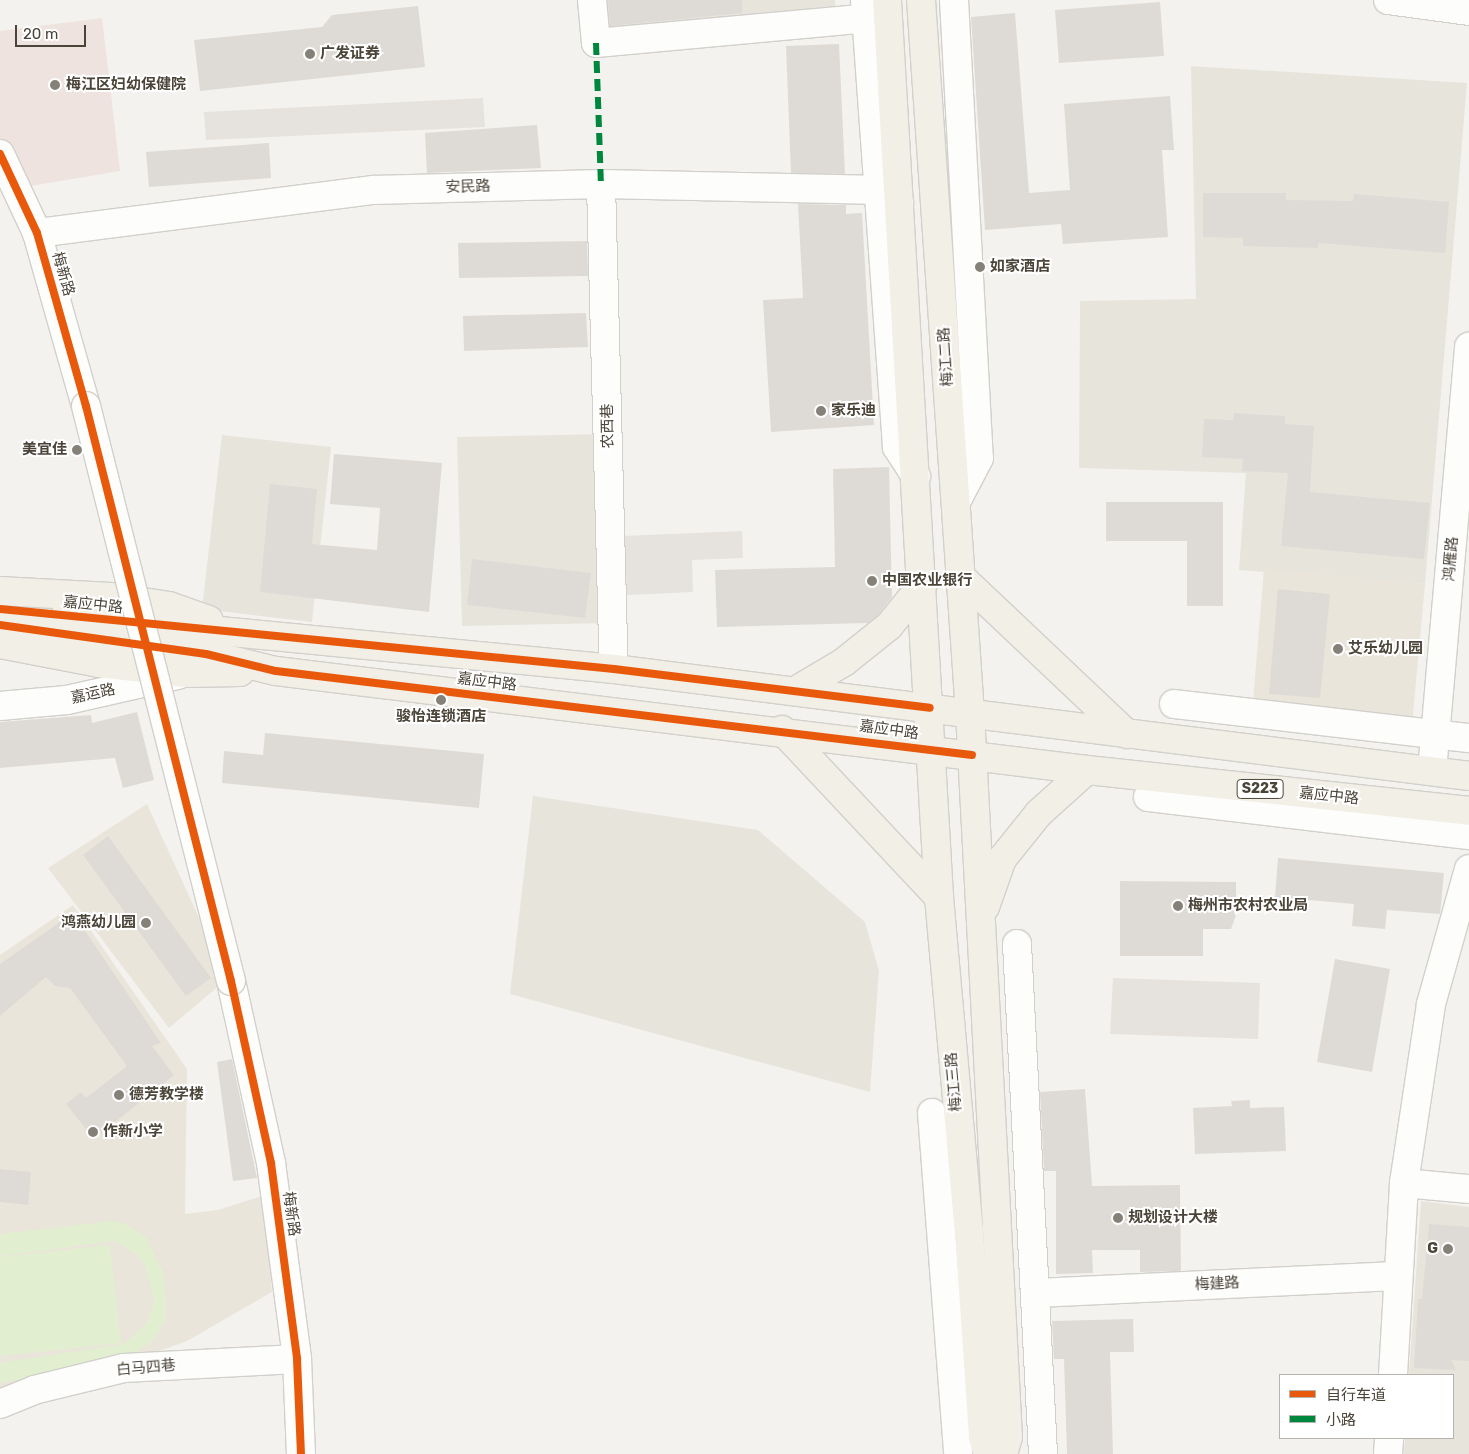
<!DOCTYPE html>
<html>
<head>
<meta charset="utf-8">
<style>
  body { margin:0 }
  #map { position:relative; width:1469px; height:1454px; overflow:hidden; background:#f4f2ee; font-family:Rubik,"Noto Sans SC",sans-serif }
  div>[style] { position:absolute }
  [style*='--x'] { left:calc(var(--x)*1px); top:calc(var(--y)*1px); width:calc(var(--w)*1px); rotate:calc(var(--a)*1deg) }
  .residential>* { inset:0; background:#e7e4dc }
  .education>* { inset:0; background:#eae5da }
  .medical>* { inset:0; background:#eee3df }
  .green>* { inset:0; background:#e1eecf }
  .parking>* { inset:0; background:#e6e3df }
  .building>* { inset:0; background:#dedbd6 }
  .roads { filter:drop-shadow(1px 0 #d2d0cb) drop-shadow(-1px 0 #d2d0cb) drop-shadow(0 1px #d2d0cb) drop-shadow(0 -1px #d2d0cb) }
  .minor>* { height:28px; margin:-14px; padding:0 14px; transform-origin:14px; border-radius:14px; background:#fdfdfc }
  .major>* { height:28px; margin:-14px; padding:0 14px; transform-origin:14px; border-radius:14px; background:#f2efe6 }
  .bridges { filter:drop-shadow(1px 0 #d2d0cb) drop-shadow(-1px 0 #d2d0cb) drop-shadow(0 1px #d2d0cb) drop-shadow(0 -1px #d2d0cb) }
  .minor-bridge>* { height:28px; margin:-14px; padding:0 14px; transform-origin:14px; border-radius:14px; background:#fdfdfc }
  .quiet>* { height:6px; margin-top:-3px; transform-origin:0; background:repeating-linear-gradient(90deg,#00873e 0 12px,transparent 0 18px) }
  .cycleway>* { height:8px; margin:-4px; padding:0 4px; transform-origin:4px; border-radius:4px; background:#e8590c }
  .dots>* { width:14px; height:14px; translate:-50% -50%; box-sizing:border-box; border:2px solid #fff; border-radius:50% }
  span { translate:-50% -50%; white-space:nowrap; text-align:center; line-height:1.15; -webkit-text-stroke:4px #fff; paint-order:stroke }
  .shield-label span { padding:1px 4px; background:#fff; border:1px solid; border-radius:4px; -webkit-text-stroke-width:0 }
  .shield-label { font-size:14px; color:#4b4439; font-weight:700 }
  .poi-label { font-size:15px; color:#4b4439; font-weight:700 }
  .left { translate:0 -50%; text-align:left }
  .right { translate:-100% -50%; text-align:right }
  .street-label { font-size:15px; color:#4b4439 }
  .legend { position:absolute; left:1279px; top:1374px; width:175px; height:65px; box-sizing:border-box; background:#fff; border:1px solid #b7b4b0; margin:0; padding:6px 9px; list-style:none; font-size:15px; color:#4b4439 }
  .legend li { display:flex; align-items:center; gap:10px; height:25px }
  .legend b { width:25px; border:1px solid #b7b4b0 }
  .scale { position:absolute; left:15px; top:25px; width:71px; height:22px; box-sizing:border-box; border:2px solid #4b4439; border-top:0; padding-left:6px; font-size:15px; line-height:18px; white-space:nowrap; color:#4b4439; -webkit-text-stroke:4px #fff; paint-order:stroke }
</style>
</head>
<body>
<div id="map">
  <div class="residential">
    <i style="clip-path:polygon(598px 0,835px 0,836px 9px,602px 32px)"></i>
    <i style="clip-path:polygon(1191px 66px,1467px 83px,1425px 584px,1239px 570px,1246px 473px,1079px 468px,1080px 301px,1196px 299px)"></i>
    <i style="clip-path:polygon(606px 434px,610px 623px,462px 626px,457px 437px)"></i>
    <i style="clip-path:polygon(222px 435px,331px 447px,312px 622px,202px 609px)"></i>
    <i style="clip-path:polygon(533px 796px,758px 830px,865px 922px,879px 971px,870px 1092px,510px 994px)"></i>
    <i style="clip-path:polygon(1421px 1201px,1469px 1207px,1469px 1454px,1404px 1454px,1405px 1438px,1453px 1438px,1453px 1375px,1409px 1375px)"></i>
  </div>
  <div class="education">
    <i style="clip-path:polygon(1264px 569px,1425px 584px,1412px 725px,1252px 713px)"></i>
    <i style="clip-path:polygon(147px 804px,227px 979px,169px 1028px,48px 868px)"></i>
    <i style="clip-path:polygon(73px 905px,187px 1069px,185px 1214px,218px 1210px,265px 1195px,272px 1292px,187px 1341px,127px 1363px,0 1397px,0 955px)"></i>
  </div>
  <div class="medical">
    <i style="clip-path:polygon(102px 18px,120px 171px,19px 188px,0 139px,0 31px)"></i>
  </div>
  <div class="green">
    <i style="clip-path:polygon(112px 1221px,125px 1224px,146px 1237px,163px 1271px,167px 1305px,165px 1321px,153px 1341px,124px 1360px,0 1383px,0 1363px,123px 1344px,145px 1325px,154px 1303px,146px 1268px,139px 1256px,115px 1241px,0 1256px,0 1234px)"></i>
    <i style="clip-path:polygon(110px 1245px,121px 1343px,0 1356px,0 1257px)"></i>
  </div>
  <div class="parking">
    <i style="clip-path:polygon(483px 98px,485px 127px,206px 140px,204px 112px)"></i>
    <i style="clip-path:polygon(742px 531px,743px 558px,692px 560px,693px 592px,627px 595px,624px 536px)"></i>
    <i style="clip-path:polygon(1113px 978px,1260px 983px,1258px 1039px,1110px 1034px)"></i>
  </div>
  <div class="building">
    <i style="clip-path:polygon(608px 0,742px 0,742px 13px,610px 26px)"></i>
    <i style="clip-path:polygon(1160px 2px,1164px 56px,1059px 63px,1055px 10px)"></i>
    <i style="clip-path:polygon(418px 6px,425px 67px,200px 91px,194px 40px,322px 27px,332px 15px)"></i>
    <i style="clip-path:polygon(1015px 13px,1029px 193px,1070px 190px,1064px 104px,1170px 96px,1174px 150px,1162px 150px,1168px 237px,1063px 244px,1061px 224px,985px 230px,971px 17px)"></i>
    <i style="clip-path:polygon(839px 44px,845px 174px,791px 173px,786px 46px)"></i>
    <i style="clip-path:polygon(537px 125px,541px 168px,427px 173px,425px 133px)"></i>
    <i style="clip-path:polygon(269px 143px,271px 178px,149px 187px,146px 152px)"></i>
    <i style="clip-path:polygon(1203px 193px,1286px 193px,1286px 200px,1353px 201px,1354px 194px,1449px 202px,1445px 253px,1318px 243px,1318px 248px,1243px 246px,1243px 238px,1203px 237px)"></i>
    <i style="clip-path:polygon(798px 204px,846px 205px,846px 214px,862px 213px,874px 425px,771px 432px,763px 300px,803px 298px)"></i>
    <i style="clip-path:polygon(587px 241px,588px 276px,459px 278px,458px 243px)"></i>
    <i style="clip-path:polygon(586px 313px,588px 347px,464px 351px,463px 316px)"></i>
    <i style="clip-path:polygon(1234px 413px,1285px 416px,1285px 424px,1314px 426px,1310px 492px,1430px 503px,1424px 559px,1281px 546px,1288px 473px,1242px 471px,1243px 459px,1202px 457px,1204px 419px,1233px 420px)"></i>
    <i style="clip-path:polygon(334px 454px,442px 463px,429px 612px,260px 592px,270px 484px,317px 489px,312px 544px,377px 550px,380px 508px,330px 504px)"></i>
    <i style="clip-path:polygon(889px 467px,892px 597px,878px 615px,868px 623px,717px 627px,715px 570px,835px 567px,833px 469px)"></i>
    <i style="clip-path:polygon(1106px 502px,1223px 502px,1223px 606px,1187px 606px,1187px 541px,1106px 541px)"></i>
    <i style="clip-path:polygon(472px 559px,591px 573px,585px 618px,467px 605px)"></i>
    <i style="clip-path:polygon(1278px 589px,1330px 594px,1320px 698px,1269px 694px)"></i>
    <i style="clip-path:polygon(137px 712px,154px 780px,123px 788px,115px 758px,0 768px,0 722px,91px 715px,92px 723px)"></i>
    <i style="clip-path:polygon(265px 733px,484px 754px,479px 808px,222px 783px,224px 751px,263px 755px)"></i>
    <i style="clip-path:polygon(108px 836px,211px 978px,186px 996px,83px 855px)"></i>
    <i style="clip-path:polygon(1278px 858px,1444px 873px,1440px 914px,1387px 910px,1385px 929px,1352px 926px,1354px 904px,1275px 897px)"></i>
    <i style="clip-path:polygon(1120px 881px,1236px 882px,1236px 915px,1231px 929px,1203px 929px,1203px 956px,1120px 956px)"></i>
    <i style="clip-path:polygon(73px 913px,161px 1043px,152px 1046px,174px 1075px,94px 1139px,66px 1104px,81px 1092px,86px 1098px,127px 1066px,70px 988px,55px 986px,46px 977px,0 1016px,0 964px)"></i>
    <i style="clip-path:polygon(1335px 959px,1390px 969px,1372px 1072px,1317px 1062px)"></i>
    <i style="clip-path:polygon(232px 1059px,257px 1178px,233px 1181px,217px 1062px)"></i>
    <i style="clip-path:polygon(1085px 1089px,1092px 1186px,1180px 1185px,1181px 1271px,1140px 1272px,1140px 1250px,1092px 1250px,1093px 1273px,1056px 1274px,1056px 1171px,1044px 1171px,1040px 1092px)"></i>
    <i style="clip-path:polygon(1250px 1100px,1250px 1108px,1284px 1107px,1286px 1151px,1195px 1154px,1193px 1108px,1232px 1106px,1231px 1101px)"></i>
    <i style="clip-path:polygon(0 1169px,31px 1172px,28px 1205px,0 1202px)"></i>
    <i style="clip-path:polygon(1429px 1224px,1469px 1227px,1469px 1361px,1451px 1360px,1456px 1370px,1414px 1368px,1418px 1299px,1422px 1299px)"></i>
    <i style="clip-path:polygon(1133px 1319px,1134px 1352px,1110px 1352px,1113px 1454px,1067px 1454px,1064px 1359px,1054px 1359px,1052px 1321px)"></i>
  </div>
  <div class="roads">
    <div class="minor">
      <i style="--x:592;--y:0;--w:43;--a:84.7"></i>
      <i style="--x:596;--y:43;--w:263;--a:-5.2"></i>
      <i style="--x:865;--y:0;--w:448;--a:85.9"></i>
      <i style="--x:897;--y:447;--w:35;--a:57"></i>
      <i style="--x:954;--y:0;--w:459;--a:86.9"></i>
      <i style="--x:979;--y:458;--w:50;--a:117.6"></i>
      <i style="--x:1388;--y:0;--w:82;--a:7.7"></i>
      <i style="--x:0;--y:154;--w:87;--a:64.9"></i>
      <i style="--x:37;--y:233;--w:180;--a:74.2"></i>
      <i style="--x:601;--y:184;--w:485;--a:88.5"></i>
      <i style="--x:37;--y:233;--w:339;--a:-7.3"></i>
      <i style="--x:373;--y:190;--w:228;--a:-1.5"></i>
      <i style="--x:601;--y:184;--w:276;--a:1.2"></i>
      <i style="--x:877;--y:190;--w:26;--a:31"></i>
      <i style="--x:1174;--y:704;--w:297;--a:6.6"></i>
      <i style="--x:0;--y:706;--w:67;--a:-5.1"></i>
      <i style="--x:67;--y:700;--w:114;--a:-12.7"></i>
      <i style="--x:1432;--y:771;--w:426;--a:-85"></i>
      <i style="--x:1148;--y:797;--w:323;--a:6.8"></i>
      <i style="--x:1017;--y:944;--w:511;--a:87.08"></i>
      <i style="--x:231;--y:981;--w:186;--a:77.6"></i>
      <i style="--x:271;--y:1163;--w:198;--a:82.4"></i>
      <i style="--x:297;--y:1359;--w:95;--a:87.6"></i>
      <i style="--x:932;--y:1113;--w:342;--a:85.6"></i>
      <i style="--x:1404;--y:1183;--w:65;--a:5.3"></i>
      <i style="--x:1035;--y:1293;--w:363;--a:-2.7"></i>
      <i style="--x:1393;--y:1375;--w:192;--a:-86.7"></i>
      <i style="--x:1404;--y:1183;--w:181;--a:-81.4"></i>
      <i style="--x:1431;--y:1004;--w:140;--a:-74.3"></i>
      <i style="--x:0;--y:1404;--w:37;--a:-22"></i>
      <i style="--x:34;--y:1390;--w:93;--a:-13.7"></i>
      <i style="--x:124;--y:1368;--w:173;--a:-3"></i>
      <i style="--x:1388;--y:1454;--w:16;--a:-86"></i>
    </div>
    <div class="major">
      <i style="--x:887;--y:0;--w:899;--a:86.68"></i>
      <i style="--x:939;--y:897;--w:335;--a:84.9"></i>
      <i style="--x:969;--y:1231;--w:206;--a:86.1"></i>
      <i style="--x:983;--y:1437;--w:18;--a:74"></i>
      <i style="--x:921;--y:0;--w:715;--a:86.07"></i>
      <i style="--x:970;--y:713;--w:725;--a:87"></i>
      <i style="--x:1008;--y:1437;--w:18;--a:106"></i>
      <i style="--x:962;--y:578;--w:227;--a:43.4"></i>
      <i style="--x:0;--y:591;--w:111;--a:3.1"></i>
      <i style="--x:111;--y:597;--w:59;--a:8.8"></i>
      <i style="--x:169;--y:606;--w:42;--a:19.3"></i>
      <i style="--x:65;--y:616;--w:552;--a:5.51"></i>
      <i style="--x:614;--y:669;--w:862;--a:7.13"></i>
      <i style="--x:0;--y:625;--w:208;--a:8"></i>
      <i style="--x:206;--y:654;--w:72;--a:13.7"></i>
      <i style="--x:276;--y:671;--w:817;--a:6.96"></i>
      <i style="--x:1087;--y:770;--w:384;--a:6.1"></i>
      <i style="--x:0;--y:644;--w:101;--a:10.9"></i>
      <i style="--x:99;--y:663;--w:87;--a:6.6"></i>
      <i style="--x:185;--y:673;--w:55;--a:-1"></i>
      <i style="--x:795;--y:691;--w:57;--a:-30.6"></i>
      <i style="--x:844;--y:662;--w:58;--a:-38.7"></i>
      <i style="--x:889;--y:626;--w:54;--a:-51"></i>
      <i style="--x:782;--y:730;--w:229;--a:46.8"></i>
      <i style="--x:985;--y:907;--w:51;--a:-70.5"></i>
      <i style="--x:1002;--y:859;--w:59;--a:-51.2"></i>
      <i style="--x:1039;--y:813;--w:64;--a:-41.9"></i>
    </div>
  </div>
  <div class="bridges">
    <div class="minor-bridge">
      <i style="--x:86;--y:406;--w:593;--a:75.85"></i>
    </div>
  </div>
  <div class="quiet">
    <i style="--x:596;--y:43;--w:141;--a:88"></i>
  </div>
  <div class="cycleway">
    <i style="--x:0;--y:154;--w:87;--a:64.9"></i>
    <i style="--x:37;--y:233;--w:180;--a:74.2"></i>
    <i style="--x:86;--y:406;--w:593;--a:75.85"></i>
    <i style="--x:231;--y:981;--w:186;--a:77.6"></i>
    <i style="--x:271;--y:1163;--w:198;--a:82.4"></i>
    <i style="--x:297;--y:1359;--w:95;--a:87.6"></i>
    <i style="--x:0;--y:609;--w:617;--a:5.58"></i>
    <i style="--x:614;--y:669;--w:318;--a:7"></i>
    <i style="--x:0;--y:625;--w:208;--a:8"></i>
    <i style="--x:206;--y:654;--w:72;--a:13.7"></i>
    <i style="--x:276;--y:671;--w:701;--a:6.88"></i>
  </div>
  <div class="dots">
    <i style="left:310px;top:54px;background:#868178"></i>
    <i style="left:55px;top:85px;background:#868178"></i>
    <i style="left:980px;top:267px;background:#868178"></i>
    <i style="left:821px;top:411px;background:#868178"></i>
    <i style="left:77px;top:450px;background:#868178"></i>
    <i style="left:872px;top:581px;background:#868178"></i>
    <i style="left:1338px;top:649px;background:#868178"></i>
    <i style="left:441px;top:700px;background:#868178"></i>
    <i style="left:1178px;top:906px;background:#868178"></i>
    <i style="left:146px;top:923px;background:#868178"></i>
    <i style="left:119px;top:1095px;background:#868178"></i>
    <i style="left:93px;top:1132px;background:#868178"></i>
    <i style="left:1118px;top:1218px;background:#868178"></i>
    <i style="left:1448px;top:1249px;background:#868178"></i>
  </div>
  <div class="shield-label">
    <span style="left:1260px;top:789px">S223</span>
  </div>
  <div class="poi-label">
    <span class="left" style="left:320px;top:54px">广发证券</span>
    <span class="left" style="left:66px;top:85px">梅江区妇幼保健院</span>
    <span class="left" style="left:990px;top:267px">如家酒店</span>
    <span class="left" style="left:831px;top:411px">家乐迪</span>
    <span class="right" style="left:67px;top:450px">美宜佳</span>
    <span class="left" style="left:882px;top:581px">中国农业银行</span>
    <span class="left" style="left:1348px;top:649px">艾乐幼儿园</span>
    <span style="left:441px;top:717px">骏怡连锁酒店</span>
    <span class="left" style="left:1188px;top:906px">梅州市农村农业局</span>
    <span class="right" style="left:136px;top:923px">鸿燕幼儿园</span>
    <span class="left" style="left:129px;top:1095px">德芳教学楼</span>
    <span class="left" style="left:103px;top:1132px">作新小学</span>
    <span class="left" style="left:1128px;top:1218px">规划设计大楼</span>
    <span class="right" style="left:1438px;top:1249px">G</span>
  </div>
  <div class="street-label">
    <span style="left:468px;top:187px;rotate:-2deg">安民路</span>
    <span style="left:63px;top:274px;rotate:74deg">梅新路</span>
    <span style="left:946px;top:357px;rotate:-94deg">梅江二路</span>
    <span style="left:608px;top:426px;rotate:-91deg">农西巷</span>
    <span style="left:1451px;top:559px;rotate:-85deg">鸿雁路</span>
    <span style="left:93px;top:605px;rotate:6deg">嘉应中路</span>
    <span style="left:487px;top:682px;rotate:7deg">嘉应中路</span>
    <span style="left:93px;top:694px;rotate:-12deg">嘉运路</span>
    <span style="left:889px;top:730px;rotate:8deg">嘉应中路</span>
    <span style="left:1329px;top:796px;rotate:6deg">嘉应中路</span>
    <span style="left:954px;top:1082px;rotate:-95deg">梅江三路</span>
    <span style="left:291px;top:1214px;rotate:82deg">梅新路</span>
    <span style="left:1217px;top:1284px;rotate:-3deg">梅建路</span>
    <span style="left:146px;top:1368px;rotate:-5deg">白马四巷</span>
  </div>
  <ul class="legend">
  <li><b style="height:6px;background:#e8590c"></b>自行车道</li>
  <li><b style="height:6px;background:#00873e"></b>小路</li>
  </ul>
  <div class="scale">20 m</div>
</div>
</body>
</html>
